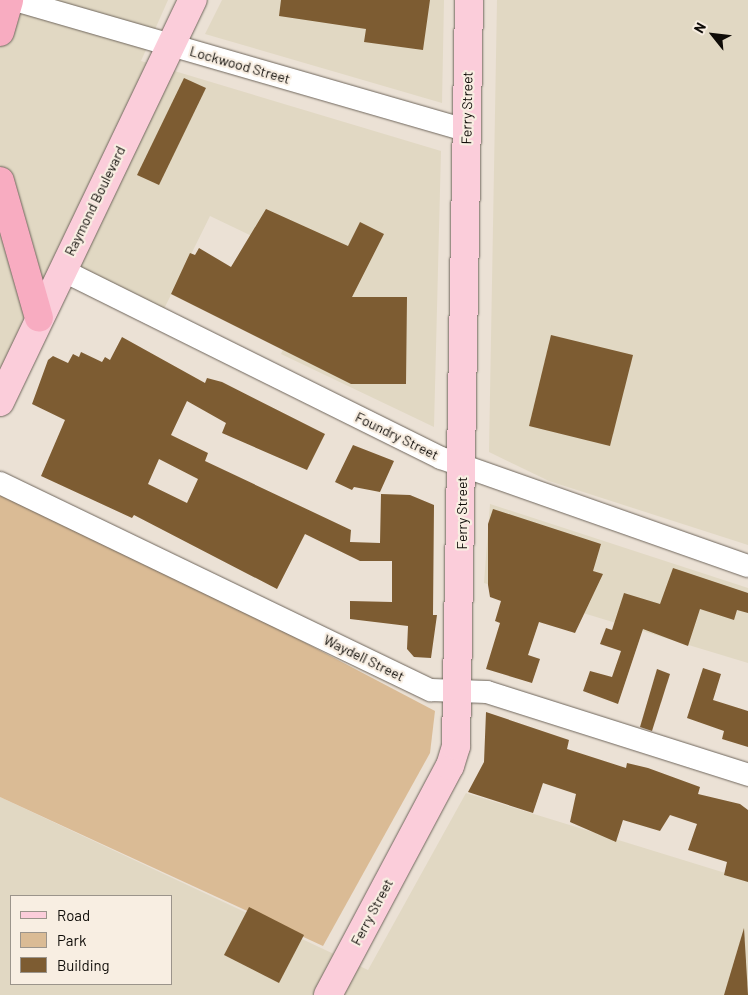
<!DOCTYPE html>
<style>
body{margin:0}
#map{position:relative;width:748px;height:995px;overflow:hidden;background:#ebe1d5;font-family:Barlow,sans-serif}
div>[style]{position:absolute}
.industrial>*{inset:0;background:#e1d8c3}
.green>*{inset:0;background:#dabb95}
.building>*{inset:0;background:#7d5c32}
.roads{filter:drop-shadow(0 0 1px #6f665c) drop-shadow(0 0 1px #6f665c)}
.minor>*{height:22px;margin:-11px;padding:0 11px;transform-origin:11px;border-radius:11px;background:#fff}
.major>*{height:28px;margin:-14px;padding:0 14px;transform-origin:14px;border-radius:14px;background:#fbcdda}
.highway>*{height:28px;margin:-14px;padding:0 14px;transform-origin:14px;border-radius:14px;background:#f8acc1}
span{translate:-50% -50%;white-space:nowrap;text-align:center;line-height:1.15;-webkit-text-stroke:4.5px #f8eee2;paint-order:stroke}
.street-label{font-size:14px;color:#0f0c08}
.legend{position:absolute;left:10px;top:895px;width:162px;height:90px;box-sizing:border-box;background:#f8eee2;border:1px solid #9b948b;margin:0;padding:6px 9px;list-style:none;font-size:15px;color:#0f0c08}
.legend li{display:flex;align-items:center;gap:10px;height:25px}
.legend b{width:25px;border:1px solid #9b948b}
.north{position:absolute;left:688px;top:10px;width:50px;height:50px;-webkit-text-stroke:4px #f8eee2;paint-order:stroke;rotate:299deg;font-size:14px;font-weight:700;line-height:20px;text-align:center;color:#0f0c08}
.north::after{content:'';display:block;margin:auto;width:18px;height:22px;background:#0f0c08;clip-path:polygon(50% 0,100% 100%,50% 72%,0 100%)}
</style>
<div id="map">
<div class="industrial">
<div style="clip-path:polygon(0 0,168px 0,141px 61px,441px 151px,434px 427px,281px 354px,319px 268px,210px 216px,159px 319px,65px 275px,0 411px)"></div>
<div style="clip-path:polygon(222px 0,444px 0,442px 103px,205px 34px)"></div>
<div style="clip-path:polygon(497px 0,748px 0,748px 545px,549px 481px,489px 452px)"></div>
<div style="clip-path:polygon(490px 504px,748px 588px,748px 663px,484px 583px)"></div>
<div style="clip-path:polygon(evenodd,466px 793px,748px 880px,748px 995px,0 995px,0 797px,368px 970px,466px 793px,11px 896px,171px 896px,171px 984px,11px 984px,11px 896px)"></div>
</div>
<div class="green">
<div style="clip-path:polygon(0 482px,435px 711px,430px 753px,323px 946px,0 797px)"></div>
</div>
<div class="building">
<div style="clip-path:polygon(281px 0,430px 0,423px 50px,364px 42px,366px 29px,279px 16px)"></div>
<div style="clip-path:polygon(184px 78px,206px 88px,159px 185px,137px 175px)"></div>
<div style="clip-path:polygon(266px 209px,348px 246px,360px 222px,384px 234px,352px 297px,407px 297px,406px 384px,351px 384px,171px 294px,190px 253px,195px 255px,199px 248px,231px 267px)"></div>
<div style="clip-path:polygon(551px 335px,633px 355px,610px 446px,529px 426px)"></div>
<div style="clip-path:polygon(evenodd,122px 337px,205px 383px,207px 378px,222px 382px,325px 434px,307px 470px,222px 433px,226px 423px,187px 401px,171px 435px,208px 453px,205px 461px,351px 530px,350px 542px,380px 543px,381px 494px,410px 495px,434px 505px,433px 615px,437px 615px,431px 658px,414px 657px,407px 649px,408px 626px,350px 619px,350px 601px,392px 602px,392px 561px,360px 561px,305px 534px,277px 589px,134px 515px,132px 518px,41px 476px,65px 420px,32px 404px,48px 360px,53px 356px,68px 363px,73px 354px,79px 357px,81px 352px,102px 362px,105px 357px,110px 360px,122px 337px,159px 459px,198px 479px,187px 503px,148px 484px,159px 459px)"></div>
<div style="clip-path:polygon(353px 445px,394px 461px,380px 492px,354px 487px,352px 490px,335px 482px)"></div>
<div style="clip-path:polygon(493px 509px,601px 544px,593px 571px,603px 574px,575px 633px,539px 622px,528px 655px,540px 659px,532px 683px,486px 669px,500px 623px,495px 621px,501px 601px,490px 597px,488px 585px,488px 524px)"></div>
<div style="clip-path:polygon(673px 568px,748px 593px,748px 613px,737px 610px,734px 620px,700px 609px,688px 646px,643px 629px,618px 704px,583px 691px,590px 671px,612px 677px,621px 651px,600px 644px,606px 628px,612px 630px,624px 593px,660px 604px)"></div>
<div style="clip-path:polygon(703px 668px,721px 674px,713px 700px,748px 711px,748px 747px,722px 739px,724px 731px,687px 718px)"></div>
<div style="clip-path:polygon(657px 669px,670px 674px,652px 731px,640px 727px)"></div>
<div style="clip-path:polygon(486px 712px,569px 740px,567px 749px,626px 768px,627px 763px,648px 768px,700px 787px,698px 794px,740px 804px,748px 810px,748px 882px,724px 875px,727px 862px,688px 850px,697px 824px,670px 815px,660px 831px,623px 820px,616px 842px,570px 822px,576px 794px,543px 783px,533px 813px,468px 792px,484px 762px)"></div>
<div style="clip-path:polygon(249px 907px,304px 935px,279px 983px,224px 955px)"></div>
<div style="clip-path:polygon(744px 928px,748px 995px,724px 995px)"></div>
</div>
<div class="roads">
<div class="minor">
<div style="left:15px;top:0;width:469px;rotate:16.1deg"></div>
<div style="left:62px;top:270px;width:423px;rotate:26.4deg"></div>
<div style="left:441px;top:458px;width:325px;rotate:19.4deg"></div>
<div style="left:0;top:483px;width:478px;rotate:25.7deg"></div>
<div style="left:431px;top:690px;width:56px;rotate:2deg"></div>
<div style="left:487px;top:692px;width:274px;rotate:17.6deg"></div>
</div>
<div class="major">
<div style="left:0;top:402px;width:446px;rotate:-64.4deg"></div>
<div style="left:328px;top:995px;width:259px;rotate:-62deg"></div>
<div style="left:450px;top:766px;width:21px;rotate:-73deg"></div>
<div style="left:456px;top:746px;width:746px;rotate:-89deg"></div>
</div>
<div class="highway">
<div style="left:0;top:32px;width:33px;rotate:-74deg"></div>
<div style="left:0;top:181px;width:142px;rotate:74.1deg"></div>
</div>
</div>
<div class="street-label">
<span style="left:240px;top:65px;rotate:16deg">Lockwood Street</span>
<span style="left:467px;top:108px;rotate:-89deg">Ferry Street</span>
<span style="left:95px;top:201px;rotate:-64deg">Raymond Boulevard</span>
<span style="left:397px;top:436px;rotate:26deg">Foundry Street</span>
<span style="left:462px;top:513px;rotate:-90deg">Ferry Street</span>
<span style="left:364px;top:658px;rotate:26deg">Waydell Street</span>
<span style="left:372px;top:912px;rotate:-62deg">Ferry Street</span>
</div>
<ul class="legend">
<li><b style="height:6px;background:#fbcdda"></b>Road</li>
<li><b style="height:14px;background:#dabb95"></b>Park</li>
<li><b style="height:14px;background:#7d5c32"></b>Building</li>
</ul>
<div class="north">N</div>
</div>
